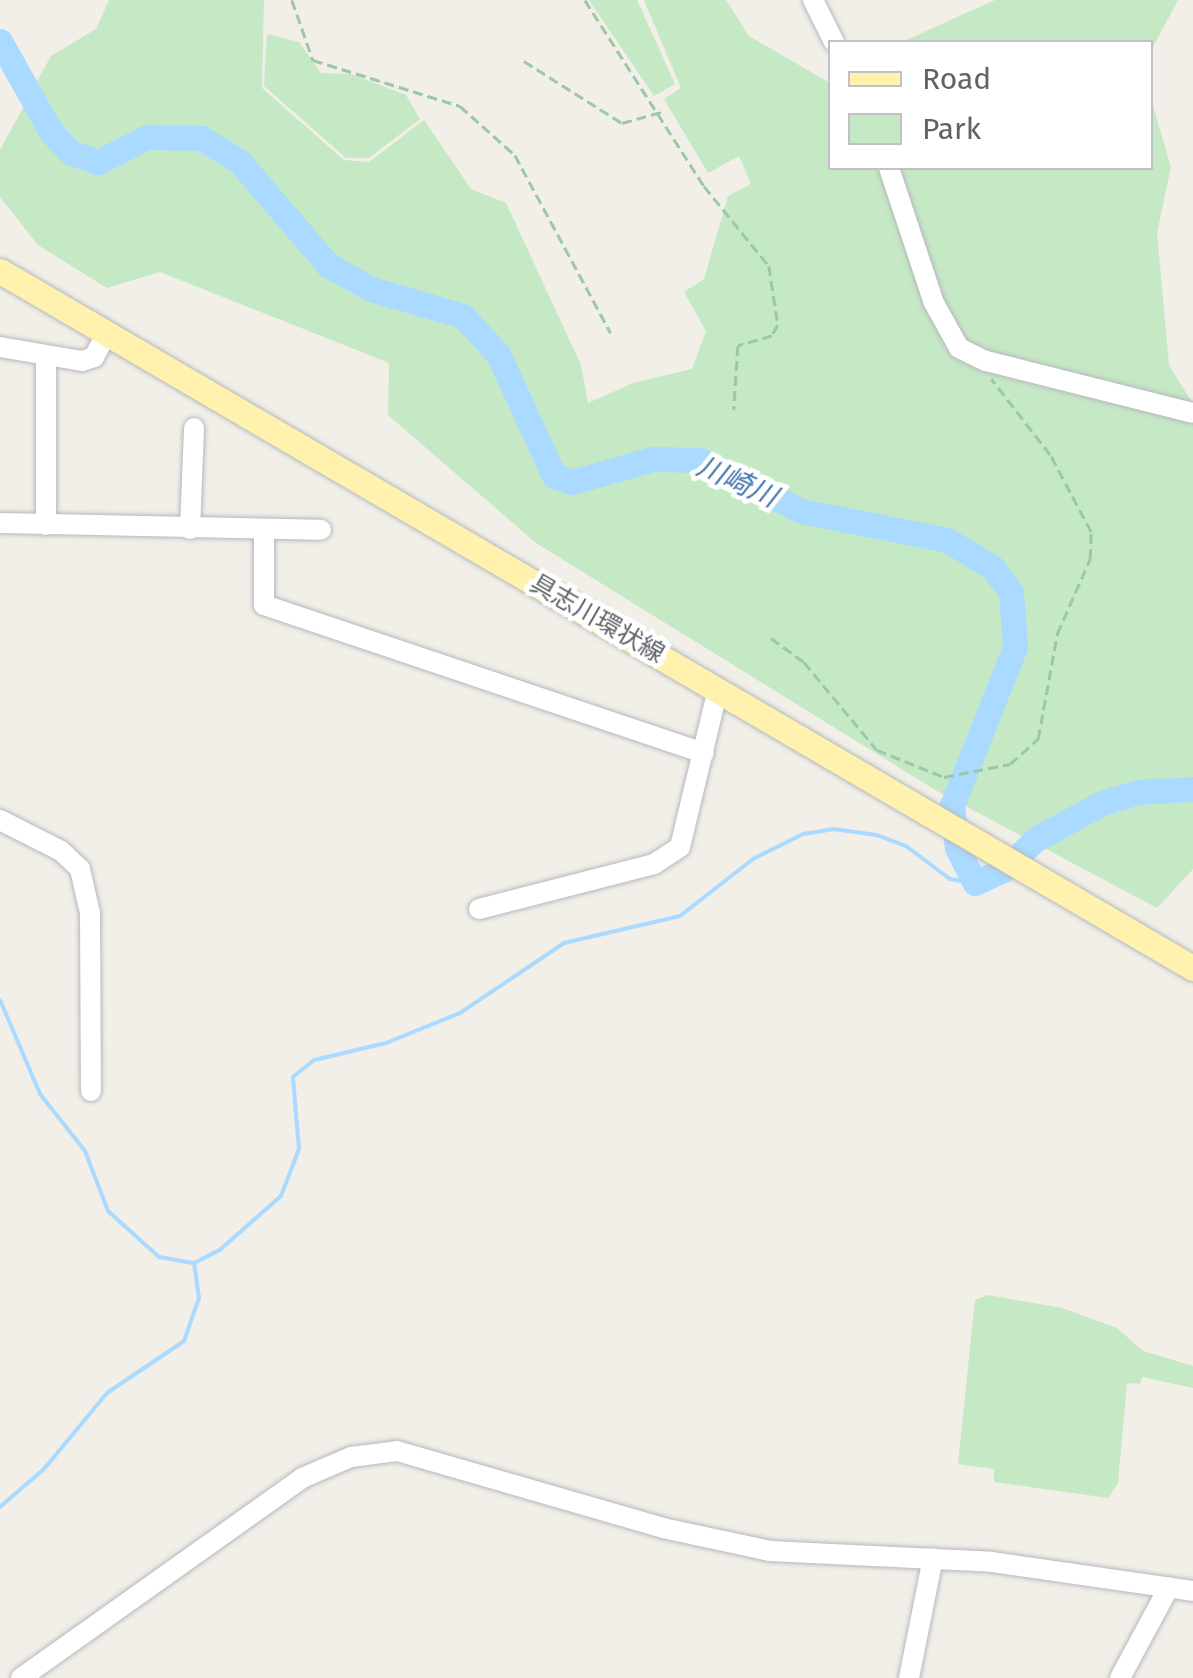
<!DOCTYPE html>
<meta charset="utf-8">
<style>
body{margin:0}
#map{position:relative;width:1193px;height:1678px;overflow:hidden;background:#f1efe8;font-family:"Fira Sans","Noto Sans JP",sans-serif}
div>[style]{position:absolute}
.green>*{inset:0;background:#c5e8c5}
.stream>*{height:4px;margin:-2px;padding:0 2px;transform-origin:2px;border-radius:2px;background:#aadaff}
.river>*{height:25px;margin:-12.5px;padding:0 12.5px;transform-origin:12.5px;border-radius:12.5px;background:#aadaff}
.path>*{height:2.5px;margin-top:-1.25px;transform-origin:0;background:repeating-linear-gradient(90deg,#9cc7a9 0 10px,transparent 0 15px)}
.roads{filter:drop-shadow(0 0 2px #b5b8bc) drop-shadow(0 0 2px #b5b8bc)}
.minor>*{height:20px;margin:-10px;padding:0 10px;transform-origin:10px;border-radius:10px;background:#fff}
.major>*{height:25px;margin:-12.5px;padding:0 12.5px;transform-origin:12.5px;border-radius:12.5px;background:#fff2af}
span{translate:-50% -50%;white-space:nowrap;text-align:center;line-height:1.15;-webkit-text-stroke:9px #fff;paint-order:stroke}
.street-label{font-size:25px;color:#5f6368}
.water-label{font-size:28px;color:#4174aa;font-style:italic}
.legend{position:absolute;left:828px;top:40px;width:325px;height:130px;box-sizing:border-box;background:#fff;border:2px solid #bfc1c3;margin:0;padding:12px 18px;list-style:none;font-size:30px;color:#5f6368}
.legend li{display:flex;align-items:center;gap:20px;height:50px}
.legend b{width:50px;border:2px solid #bfc1c3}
</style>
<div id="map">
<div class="green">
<div style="clip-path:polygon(109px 0,264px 0,262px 88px,344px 160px,369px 162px,424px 120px,471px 189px,506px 203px,581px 365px,588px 403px,633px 383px,692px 369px,706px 331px,684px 292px,704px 279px,728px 196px,751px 184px,739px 156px,708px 173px,664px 99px,681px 88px,644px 0,726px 0,749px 36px,830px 83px,830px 168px,1150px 168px,1151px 99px,1171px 167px,1157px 233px,1169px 365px,1193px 404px,1193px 869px,1157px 908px,937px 791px,536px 543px,388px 415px,389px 363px,160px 272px,107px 288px,38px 245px,0 197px,0 150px,51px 56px,96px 29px)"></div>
<div style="clip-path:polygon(589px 0,637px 0,675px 84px,654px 96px)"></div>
<div style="clip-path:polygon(995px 0,1178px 0,1151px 51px,1150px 42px,902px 42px)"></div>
<div style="clip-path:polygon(267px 34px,299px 42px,321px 73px,351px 74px,406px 95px,420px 119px,369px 158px,346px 158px,264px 86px)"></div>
<div style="clip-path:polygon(988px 1295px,1062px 1308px,1117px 1328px,1143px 1351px,1193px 1366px,1193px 1388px,1142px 1377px,1140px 1384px,1127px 1383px,1118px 1483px,1108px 1498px,994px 1482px,994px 1469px,958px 1464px,975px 1300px)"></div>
</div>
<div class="stream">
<div style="left:0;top:1000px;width:102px;rotate:66.9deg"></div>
<div style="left:40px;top:1094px;width:73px;rotate:51.7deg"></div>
<div style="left:85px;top:1151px;width:64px;rotate:69deg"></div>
<div style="left:108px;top:1211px;width:69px;rotate:42deg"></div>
<div style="left:159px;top:1257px;width:36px;rotate:10deg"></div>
<div style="left:194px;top:1263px;width:30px;rotate:-27deg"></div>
<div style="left:221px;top:1249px;width:80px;rotate:-41.5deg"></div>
<div style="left:281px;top:1196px;width:50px;rotate:-69deg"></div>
<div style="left:299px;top:1149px;width:72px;rotate:-94.8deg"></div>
<div style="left:293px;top:1077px;width:27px;rotate:-39deg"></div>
<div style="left:314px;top:1060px;width:74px;rotate:-13.3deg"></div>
<div style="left:386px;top:1043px;width:80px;rotate:-22.1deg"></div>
<div style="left:460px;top:1013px;width:125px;rotate:-33.9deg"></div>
<div style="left:564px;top:943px;width:119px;rotate:-13.1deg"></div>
<div style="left:680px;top:916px;width:93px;rotate:-38deg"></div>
<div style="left:753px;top:859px;width:56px;rotate:-26.6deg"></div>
<div style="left:803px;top:834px;width:30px;rotate:-9deg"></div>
<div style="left:833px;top:829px;width:44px;rotate:7.8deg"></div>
<div style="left:877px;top:835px;width:31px;rotate:21deg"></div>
<div style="left:906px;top:846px;width:55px;rotate:36.9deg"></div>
<div style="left:950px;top:879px;width:25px;rotate:9deg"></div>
<div style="left:0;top:1507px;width:58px;rotate:-40.8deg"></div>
<div style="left:44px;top:1469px;width:99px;rotate:-50.3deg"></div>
<div style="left:107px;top:1393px;width:93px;rotate:-34deg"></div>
<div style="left:184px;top:1341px;width:46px;rotate:-70.8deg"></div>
<div style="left:199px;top:1298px;width:35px;rotate:-98deg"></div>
</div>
<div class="river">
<div style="left:0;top:41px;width:104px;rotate:60.7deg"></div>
<div style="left:51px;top:132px;width:28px;rotate:46deg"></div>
<div style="left:70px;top:152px;width:30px;rotate:20deg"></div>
<div style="left:98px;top:162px;width:55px;rotate:-27deg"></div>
<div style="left:147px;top:137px;width:54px;rotate:1.1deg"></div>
<div style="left:201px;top:138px;width:44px;rotate:31.2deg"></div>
<div style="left:239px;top:161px;width:137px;rotate:49.4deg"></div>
<div style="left:328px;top:265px;width:49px;rotate:29.2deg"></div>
<div style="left:371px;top:289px;width:96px;rotate:16.4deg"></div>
<div style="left:463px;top:316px;width:52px;rotate:47.4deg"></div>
<div style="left:498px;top:354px;width:134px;rotate:65.3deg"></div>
<div style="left:554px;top:476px;width:19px;rotate:18deg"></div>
<div style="left:572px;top:482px;width:83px;rotate:-16deg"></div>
<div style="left:652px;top:459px;width:48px;rotate:1.2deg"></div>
<div style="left:700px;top:460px;width:113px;rotate:26.8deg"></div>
<div style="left:801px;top:511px;width:149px;rotate:11.2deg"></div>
<div style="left:947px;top:540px;width:52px;rotate:31deg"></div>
<div style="left:992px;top:567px;width:31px;rotate:53deg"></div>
<div style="left:1011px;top:592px;width:55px;rotate:85.8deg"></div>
<div style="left:1015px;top:647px;width:170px;rotate:111.7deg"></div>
<div style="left:952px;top:805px;width:43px;rotate:83.4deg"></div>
<div style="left:957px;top:848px;width:39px;rotate:63deg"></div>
<div style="left:975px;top:883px;width:33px;rotate:-25deg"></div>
<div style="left:1005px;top:869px;width:43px;rotate:-44.1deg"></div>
<div style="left:1036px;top:839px;width:75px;rotate:-28.6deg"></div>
<div style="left:1102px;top:803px;width:38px;rotate:-17deg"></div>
<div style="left:1138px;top:792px;width:55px;rotate:-3.1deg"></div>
</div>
<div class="path">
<div style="left:292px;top:0;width:64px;rotate:70.7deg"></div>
<div style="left:313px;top:60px;width:154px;rotate:17.4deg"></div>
<div style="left:460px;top:106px;width:74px;rotate:41.7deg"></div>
<div style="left:515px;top:155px;width:202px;rotate:61.7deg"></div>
<div style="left:585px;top:0;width:221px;rotate:57.4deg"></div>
<div style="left:704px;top:186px;width:103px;rotate:50.9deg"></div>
<div style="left:769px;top:266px;width:60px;rotate:81.3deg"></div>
<div style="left:778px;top:325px;width:13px;rotate:119deg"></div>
<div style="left:772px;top:336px;width:35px;rotate:164deg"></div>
<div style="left:738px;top:346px;width:64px;rotate:93.6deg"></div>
<div style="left:524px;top:61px;width:116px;rotate:32.3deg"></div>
<div style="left:622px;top:123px;width:41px;rotate:-15.8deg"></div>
<div style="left:771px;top:638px;width:41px;rotate:36deg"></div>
<div style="left:804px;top:662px;width:114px;rotate:50.3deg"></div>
<div style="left:877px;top:750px;width:72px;rotate:21.9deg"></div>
<div style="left:944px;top:777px;width:67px;rotate:-11.1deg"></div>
<div style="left:1010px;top:764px;width:38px;rotate:-42deg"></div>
<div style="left:1038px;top:739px;width:107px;rotate:-79.7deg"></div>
<div style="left:1057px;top:634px;width:82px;rotate:-66.3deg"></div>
<div style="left:1090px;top:559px;width:27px;rotate:-88deg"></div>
<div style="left:1091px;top:532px;width:87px;rotate:-118deg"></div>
<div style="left:1050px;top:455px;width:96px;rotate:-127.8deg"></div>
</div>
<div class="roads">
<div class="minor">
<div style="left:813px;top:0;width:47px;rotate:63.4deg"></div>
<div style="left:889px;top:168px;width:142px;rotate:71.6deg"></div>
<div style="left:934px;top:303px;width:51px;rotate:60.9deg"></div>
<div style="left:959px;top:348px;width:30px;rotate:26deg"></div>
<div style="left:986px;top:361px;width:213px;rotate:14.1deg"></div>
<div style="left:0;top:347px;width:83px;rotate:9.7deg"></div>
<div style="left:82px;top:361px;width:13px;rotate:-18deg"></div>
<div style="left:94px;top:357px;width:27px;rotate:-62deg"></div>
<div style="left:46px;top:358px;width:167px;rotate:90deg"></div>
<div style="left:0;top:523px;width:321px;rotate:1.2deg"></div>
<div style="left:190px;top:529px;width:101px;rotate:-87.7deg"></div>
<div style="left:264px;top:530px;width:75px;rotate:90deg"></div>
<div style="left:264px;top:605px;width:464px;rotate:18.6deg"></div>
<div style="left:0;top:820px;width:68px;rotate:26.9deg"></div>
<div style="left:61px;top:851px;width:26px;rotate:43deg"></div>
<div style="left:80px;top:869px;width:45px;rotate:77.2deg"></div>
<div style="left:90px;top:913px;width:178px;rotate:89.7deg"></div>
<div style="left:479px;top:909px;width:181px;rotate:-14.4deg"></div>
<div style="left:654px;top:864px;width:31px;rotate:-33deg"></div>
<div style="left:680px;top:847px;width:163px;rotate:-76.5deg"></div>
<div style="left:21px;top:1678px;width:345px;rotate:-35.4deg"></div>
<div style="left:302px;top:1478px;width:53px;rotate:-23.2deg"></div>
<div style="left:351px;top:1457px;width:46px;rotate:-7.4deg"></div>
<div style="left:397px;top:1451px;width:277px;rotate:16.1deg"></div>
<div style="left:663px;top:1528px;width:109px;rotate:12.1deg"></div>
<div style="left:770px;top:1551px;width:222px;rotate:2.8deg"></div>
<div style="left:992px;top:1562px;width:203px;rotate:8.2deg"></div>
<div style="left:909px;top:1678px;width:122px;rotate:-78.7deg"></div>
<div style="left:1120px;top:1678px;width:103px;rotate:-61.7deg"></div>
</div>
<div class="major">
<div style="left:0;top:271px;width:1382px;rotate:30.3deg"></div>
</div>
</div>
<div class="street-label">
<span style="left:597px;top:619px;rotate:30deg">具志川環状線</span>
</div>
<div class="water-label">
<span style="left:737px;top:482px;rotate:24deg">川崎川</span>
</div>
<ul class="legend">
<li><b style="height:12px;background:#fff2af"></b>Road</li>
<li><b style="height:28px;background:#c5e8c5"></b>Park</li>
</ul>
</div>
